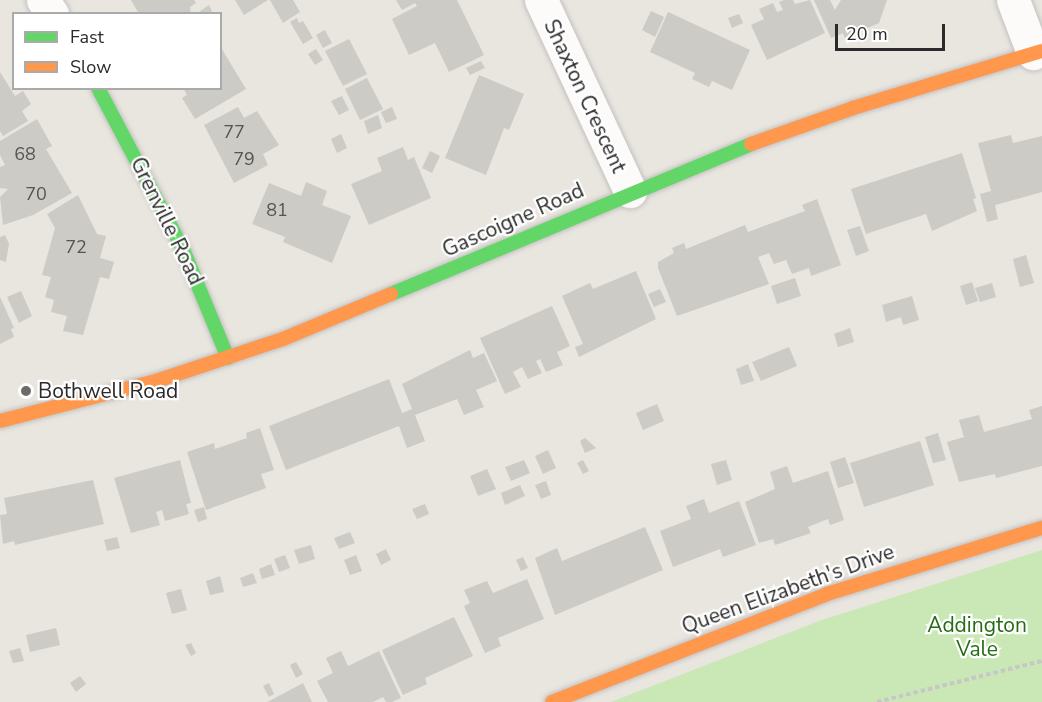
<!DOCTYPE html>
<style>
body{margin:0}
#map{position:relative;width:1042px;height:702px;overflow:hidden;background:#e9e5df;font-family:"Nunito Sans",sans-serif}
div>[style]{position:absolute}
.green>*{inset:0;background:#cae7b6}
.building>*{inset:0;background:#cdcbc6}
.path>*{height:4px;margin-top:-2px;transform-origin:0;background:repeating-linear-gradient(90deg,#c8c7c7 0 4.5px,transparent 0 7.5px)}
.roads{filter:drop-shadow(0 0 2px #c2c1c1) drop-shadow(0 0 2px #c2c1c1)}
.street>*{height:33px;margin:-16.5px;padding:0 16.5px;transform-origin:16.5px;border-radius:16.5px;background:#fcfbfa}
.fast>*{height:14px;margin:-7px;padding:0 7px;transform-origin:7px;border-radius:7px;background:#63d668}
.slow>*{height:14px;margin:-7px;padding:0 7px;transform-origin:7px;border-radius:7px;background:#ff974d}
.dots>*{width:16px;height:16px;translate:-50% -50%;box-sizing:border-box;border:3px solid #fff;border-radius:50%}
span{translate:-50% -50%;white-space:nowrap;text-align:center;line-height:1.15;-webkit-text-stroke:4.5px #fff;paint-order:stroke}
.number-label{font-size:18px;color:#545453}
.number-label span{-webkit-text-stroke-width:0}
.street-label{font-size:21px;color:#2a2a2a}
.poi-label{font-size:21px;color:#2a2a2a}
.left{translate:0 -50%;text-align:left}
.park-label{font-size:21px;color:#276c15}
.legend{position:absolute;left:12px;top:12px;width:210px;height:78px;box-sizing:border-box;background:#fff;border:2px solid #aaa;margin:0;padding:8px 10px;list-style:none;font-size:18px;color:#2a2a2a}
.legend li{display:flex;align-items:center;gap:12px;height:30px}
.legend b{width:30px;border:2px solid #aaa}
.scale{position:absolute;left:835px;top:24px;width:110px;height:27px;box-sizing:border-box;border:3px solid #2a2a2a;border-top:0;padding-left:8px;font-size:18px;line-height:21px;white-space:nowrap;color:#2a2a2a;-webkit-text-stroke:4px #fff;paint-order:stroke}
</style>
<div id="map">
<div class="green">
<div style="clip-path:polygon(1042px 550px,1042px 702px,611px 702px,819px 621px)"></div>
</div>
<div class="building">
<div style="clip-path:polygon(131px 0,194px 0,196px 3px,190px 7px,191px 14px,139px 14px)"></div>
<div style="clip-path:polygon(235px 0,268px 0,244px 15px)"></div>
<div style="clip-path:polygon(270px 0,293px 0,300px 12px,283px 23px)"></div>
<div style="clip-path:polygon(396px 0,457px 0,484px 55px,449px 72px,435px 43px,409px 55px,392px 19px,417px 6px,415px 3px,402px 10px)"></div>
<div style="clip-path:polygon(784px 0,793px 0,795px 4px,810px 0,825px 33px,767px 60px,751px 25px,764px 19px,759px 9px,773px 3px,777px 12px,783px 10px,779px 2px)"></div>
<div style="clip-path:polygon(814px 0,830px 0,835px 10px,841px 0,887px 0,879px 23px,845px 38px,843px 33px,831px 38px)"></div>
<div style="clip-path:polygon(209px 5px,212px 11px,208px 14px,196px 14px)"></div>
<div style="clip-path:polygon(651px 11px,664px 17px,655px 37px,642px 30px)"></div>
<div style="clip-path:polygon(668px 12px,750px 50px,732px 90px,712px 81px,709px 87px,692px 79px,695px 73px,650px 52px)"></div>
<div style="clip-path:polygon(739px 14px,743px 23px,732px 28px,728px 18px)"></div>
<div style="clip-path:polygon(297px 18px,299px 23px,303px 21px,313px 38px,303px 44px,290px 22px)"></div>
<div style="clip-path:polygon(325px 30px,332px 43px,323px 48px,316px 35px)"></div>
<div style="clip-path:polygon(349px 39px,367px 74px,343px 86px,325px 51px)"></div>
<div style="clip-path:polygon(220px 46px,246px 89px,195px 119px,182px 98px,187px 95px,183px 88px,220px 88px)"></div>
<div style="clip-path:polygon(316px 49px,323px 60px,315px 65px,308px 54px)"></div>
<div style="clip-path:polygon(481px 61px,485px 68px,470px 75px,466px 68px)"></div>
<div style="clip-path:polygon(0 72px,15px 96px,23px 91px,31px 104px,22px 111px,28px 121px,3px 136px,0 131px)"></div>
<div style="clip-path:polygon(479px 75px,524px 94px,509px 130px,504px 128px,486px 175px,445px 158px)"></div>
<div style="clip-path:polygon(367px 78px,383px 109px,360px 120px,345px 89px)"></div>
<div style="clip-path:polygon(342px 96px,349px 110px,339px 115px,331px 101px)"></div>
<div style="clip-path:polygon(238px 107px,244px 118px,257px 111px,279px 145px,263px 154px,268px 165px,234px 183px,204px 125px)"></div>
<div style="clip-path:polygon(392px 107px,397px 119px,386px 123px,381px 112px)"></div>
<div style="clip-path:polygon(378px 115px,382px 128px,368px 134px,364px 121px)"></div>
<div style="clip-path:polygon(37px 119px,52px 146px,46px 149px,72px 193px,33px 215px,3px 225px,0 197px,8px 189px,0 188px,0 167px,5px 165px,0 155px,0 141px)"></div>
<div style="clip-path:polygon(341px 134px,347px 148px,337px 153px,331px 139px)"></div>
<div style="clip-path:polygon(1011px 135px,1013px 143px,1042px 136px,1042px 192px,995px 205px,998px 219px,987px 222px,980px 194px,991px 191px,978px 143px)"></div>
<div style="clip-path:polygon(403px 147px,408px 160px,414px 157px,431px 198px,369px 225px,351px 184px,382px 171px,377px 158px)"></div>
<div style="clip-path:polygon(430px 151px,440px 156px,432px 173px,422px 168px)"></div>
<div style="clip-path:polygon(962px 153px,976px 198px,973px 199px,977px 211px,932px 231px,926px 214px,866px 234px,851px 189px)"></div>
<div style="clip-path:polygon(306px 182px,327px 191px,322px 205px,351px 216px,332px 263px,283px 242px,285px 237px,252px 224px,269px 183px,301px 196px)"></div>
<div style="clip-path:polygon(78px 195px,97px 234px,106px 236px,100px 258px,114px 262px,109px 279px,100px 277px,83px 335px,63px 331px,67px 316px,51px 312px,54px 300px,45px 297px,51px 277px,42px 275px,55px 228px,47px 214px)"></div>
<div style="clip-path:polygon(817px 199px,841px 265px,811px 276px,809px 268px,792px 274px,786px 260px,774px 264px,769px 253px,758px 257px,769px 284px,677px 316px,658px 268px,658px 262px,674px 253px,672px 248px,684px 243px,686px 249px,745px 225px,748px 232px,805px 211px,802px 205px)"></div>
<div style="clip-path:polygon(860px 226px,869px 251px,856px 256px,847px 230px)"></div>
<div style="clip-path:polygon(5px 235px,9px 244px,6px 262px,0 260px,0 237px)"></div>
<div style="clip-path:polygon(1026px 255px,1034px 283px,1020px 287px,1013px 259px)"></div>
<div style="clip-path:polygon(636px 271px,656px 319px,579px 357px,575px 347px,583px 344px,562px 296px,590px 283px,593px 289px)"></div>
<div style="clip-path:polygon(795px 278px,801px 296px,777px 304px,771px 286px)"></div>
<div style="clip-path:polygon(972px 282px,978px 301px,966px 305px,960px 286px)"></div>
<div style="clip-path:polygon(992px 283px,996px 297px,980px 302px,975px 288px)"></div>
<div style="clip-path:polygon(660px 289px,666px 302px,654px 307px,648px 294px)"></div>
<div style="clip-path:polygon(21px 291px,32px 316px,19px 323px,7px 297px)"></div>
<div style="clip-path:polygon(912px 296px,919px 320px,903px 325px,901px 317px,886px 322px,882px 305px)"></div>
<div style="clip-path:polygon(0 297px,14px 328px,11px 329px,14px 337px,0 344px)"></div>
<div style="clip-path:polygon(552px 306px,570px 346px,557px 352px,563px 365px,546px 372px,540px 359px,536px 361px,542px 373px,528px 379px,522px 367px,513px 372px,521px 387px,505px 394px,480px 338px)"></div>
<div style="clip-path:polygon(850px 328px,854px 342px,838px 347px,834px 334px)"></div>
<div style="clip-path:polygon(789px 347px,797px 366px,761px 381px,752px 362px)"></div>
<div style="clip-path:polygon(470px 350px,473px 358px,484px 353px,497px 381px,476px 390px,484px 407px,464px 415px,457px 399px,415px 415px,425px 441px,407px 448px,399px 426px,286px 470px,269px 426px,389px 379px,402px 413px,412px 409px,402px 384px)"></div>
<div style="clip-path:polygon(748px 364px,754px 381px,741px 385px,736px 369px)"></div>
<div style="clip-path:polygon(657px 404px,664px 421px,643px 430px,636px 413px)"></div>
<div style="clip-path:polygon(1042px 406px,1042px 466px,996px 478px,995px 474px,959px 482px,947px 442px,964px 437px,959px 420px,979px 415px,984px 432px,1032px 419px,1029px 410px)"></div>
<div style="clip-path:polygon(260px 428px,274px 470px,261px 474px,266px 488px,206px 510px,187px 452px,214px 443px,215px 449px,247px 438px,246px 433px)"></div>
<div style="clip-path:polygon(938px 433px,946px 460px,933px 463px,925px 437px)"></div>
<div style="clip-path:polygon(585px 438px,596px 448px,585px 453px,580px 441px)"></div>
<div style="clip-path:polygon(920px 441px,934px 485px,864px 507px,850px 463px)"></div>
<div style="clip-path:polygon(548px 450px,556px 468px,543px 474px,535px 456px)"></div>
<div style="clip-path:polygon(845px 457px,854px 483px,838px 488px,830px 462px)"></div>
<div style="clip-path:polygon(180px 460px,191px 503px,186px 504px,189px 514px,165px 521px,162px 510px,156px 512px,160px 525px,131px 533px,114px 478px)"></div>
<div style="clip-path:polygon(524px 460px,530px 473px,511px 481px,505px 467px)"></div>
<div style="clip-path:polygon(583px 460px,589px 471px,583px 474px,577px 463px)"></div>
<div style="clip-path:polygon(726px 460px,732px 480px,717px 485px,711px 464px)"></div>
<div style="clip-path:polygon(787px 466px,793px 483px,828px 471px,844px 520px,830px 525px,828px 519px,808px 527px,811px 533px,775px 545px,773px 539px,759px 543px,745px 502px,775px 489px,770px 472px)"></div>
<div style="clip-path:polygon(487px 469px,496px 489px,478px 496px,470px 476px)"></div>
<div style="clip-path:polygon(93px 480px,104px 524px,15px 545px,14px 541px,3px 544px,0 515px,7px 514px,4px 498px)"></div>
<div style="clip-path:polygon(546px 481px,551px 495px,541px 499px,535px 485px)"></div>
<div style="clip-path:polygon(520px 485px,525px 496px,505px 505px,501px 493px)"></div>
<div style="clip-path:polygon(704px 499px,709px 513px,739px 501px,756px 545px,723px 557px,720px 549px,673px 567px,660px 531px,691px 519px,686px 506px)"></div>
<div style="clip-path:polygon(425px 504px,429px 514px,417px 519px,412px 509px)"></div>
<div style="clip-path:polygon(204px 507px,207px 519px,198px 522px,194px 510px)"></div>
<div style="clip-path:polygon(645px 527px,663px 570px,555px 615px,535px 558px,557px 548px,562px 561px)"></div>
<div style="clip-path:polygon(350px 532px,355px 543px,339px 549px,334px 538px)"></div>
<div style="clip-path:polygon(117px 537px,120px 548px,107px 551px,104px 540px)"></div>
<div style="clip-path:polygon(311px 545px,315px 559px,299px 564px,294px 550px)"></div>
<div style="clip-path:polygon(386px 549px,391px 560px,381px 565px,376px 554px)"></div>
<div style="clip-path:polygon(285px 555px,290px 568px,279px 572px,274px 559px)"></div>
<div style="clip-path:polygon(356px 555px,362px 571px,350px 575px,344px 560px)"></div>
<div style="clip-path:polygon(523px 557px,528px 568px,521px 571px,516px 560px)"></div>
<div style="clip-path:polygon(271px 564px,275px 575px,262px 579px,259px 569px)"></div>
<div style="clip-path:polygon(253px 573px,257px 583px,243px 587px,240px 578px)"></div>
<div style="clip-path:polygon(220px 576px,224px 592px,210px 595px,206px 581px)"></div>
<div style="clip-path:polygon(527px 579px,544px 619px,498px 638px,501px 646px,485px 653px,464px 606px,470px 603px,464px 590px,487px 581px,493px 593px)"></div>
<div style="clip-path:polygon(181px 589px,187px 610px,172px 614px,166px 593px)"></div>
<div style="clip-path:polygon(454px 617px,473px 656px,425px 678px,427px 684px,403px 695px,382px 650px)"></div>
<div style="clip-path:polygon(56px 628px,60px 645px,30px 652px,26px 635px)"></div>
<div style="clip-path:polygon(191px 643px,196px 653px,191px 656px,185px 645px)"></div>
<div style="clip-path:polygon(20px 648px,24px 661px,13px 663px,9px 651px)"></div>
<div style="clip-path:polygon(341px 651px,348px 666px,379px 651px,401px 698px,392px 702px,386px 702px,383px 697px,373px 702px,328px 702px,317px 681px,333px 673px,326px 658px)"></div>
<div style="clip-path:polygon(296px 662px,303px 674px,296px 678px,290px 665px)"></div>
<div style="clip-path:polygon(80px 676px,86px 684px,76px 692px,70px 683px)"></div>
<div style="clip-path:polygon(269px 683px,274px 694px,269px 697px,263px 686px)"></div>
<div style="clip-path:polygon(303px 683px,312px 702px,267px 702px,277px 697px)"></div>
</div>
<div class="path">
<div style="left:877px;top:702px;width:170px;rotate:-14deg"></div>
</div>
<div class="roads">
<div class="street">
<div style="left:43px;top:0;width:17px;rotate:57deg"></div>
<div style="left:541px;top:0;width:211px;rotate:65deg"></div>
<div style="left:1013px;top:0;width:57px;rotate:69.3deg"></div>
</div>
<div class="fast">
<div style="left:98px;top:88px;width:180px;rotate:62.2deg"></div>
<div style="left:182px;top:247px;width:120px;rotate:67.5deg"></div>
<div style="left:391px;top:294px;width:390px;rotate:-22.6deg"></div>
</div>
<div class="slow">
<div style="left:751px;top:144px;width:108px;rotate:-19.4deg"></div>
<div style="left:853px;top:108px;width:197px;rotate:-16.8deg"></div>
<div style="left:0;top:421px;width:161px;rotate:-14.4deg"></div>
<div style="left:156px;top:381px;width:134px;rotate:-18.3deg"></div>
<div style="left:283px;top:339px;width:117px;rotate:-22.6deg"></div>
<div style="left:552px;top:702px;width:295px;rotate:-21.4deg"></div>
<div style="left:827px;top:594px;width:225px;rotate:-17.1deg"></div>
</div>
</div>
<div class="dots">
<div style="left:26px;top:391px;background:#6d6b69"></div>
</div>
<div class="number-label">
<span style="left:234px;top:132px">77</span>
<span style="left:25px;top:154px">68</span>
<span style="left:244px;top:159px">79</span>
<span style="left:36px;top:194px">70</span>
<span style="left:277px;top:210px">81</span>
<span style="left:76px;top:247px">72</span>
</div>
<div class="street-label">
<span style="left:585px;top:96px;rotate:65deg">Shaxton Crescent</span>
<span style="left:513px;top:220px;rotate:-24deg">Gascoigne Road</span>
<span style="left:167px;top:221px;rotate:64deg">Grenville Road</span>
<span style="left:788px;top:589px;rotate:-20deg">Queen Elizabeth's Drive</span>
</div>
<div class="poi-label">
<span class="left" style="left:38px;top:391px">Bothwell Road</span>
</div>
<div class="park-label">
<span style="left:977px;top:637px">Addington<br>Vale</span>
</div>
<ul class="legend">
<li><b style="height:8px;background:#63d668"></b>Fast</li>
<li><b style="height:8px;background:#ff974d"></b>Slow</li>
</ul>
<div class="scale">20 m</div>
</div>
